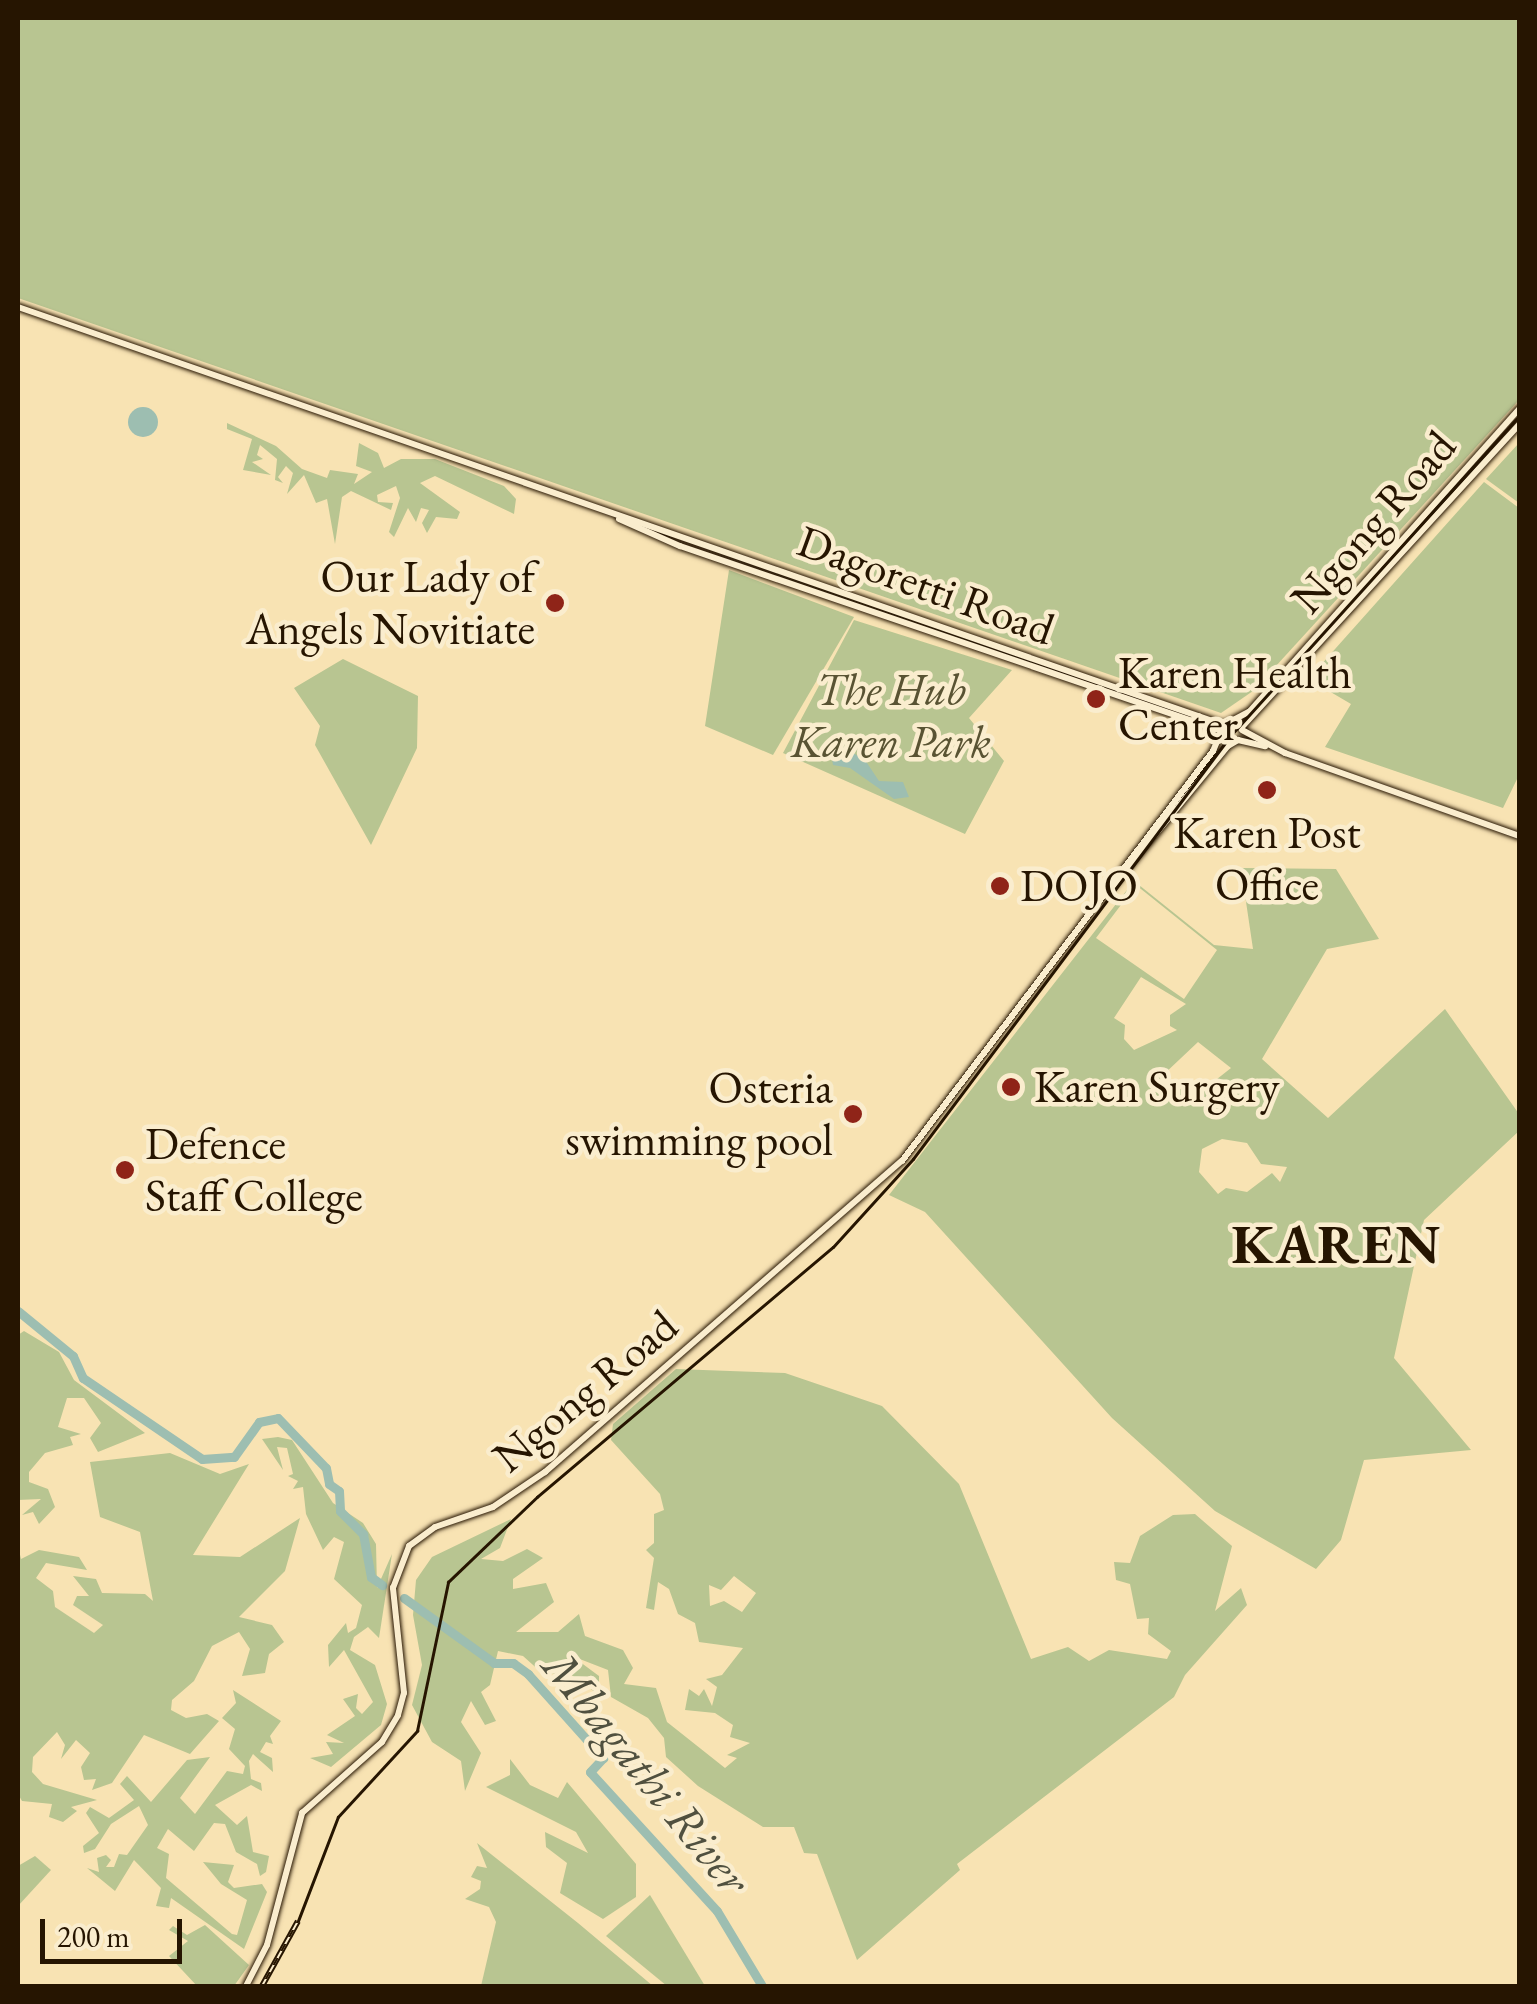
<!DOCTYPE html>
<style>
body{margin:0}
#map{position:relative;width:1537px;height:2004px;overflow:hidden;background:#f8e3b3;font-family:"EB Garamond",serif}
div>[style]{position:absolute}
.green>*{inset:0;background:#b8c591}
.water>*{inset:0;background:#9dbeb1}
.round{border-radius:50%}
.river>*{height:9px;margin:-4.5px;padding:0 4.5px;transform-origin:4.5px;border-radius:4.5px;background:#9dbeb1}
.roads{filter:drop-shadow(0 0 2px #261501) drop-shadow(0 0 2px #261501)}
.secondary>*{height:6px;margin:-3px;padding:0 3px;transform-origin:3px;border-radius:3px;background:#faedce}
.tram>*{height:2.5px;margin:-1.25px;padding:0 1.25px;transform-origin:1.25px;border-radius:1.25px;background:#261501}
.rail>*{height:6px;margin-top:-3px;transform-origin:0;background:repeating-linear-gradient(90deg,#faedce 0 8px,#261501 0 16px);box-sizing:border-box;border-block:2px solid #261501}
.dots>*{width:28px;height:28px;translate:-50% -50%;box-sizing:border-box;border:5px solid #faedce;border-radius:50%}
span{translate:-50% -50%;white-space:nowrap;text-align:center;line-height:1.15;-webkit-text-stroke:9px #faedce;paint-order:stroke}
.street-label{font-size:45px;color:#261501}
.poi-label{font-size:45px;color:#261501}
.right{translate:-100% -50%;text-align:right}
.left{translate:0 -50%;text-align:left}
.park-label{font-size:45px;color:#595333;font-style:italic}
.water-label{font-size:48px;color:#50503f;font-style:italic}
.district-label{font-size:55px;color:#261501;font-weight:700;letter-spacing:2.5px}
.frame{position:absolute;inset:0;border:20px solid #261501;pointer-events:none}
.scale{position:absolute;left:40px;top:1919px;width:142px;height:45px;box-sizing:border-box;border:5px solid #261501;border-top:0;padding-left:12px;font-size:30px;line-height:35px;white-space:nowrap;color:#261501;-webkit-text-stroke:8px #faedce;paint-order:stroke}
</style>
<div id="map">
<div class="green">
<div style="clip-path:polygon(18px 18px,1519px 18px,1519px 400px,1253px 691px,1221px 713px,18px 298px)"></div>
<div style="clip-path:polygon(227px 423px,276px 446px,302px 469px,327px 478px,330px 470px,358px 474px,354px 484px,372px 472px,356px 466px,359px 443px,378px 453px,384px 468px,401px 459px,435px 459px,504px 486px,516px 499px,514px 514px,435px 476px,420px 483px,460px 512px,457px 519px,436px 517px,427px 533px,422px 523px,429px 510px,421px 508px,416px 522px,408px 508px,394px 537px,389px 532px,400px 498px,396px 486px,377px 495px,378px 502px,393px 503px,391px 510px,351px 491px,342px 497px,335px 544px,327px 499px,316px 503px,304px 475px,287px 494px,293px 473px,286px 466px,278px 477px,283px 483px,275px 480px,277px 459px,260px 445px,257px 455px,263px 459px,252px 462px,271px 475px,243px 470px,252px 439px,227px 429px)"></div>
<div style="clip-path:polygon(1519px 443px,1519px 503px,1486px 479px)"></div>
<div style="clip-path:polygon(1484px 482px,1519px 508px,1519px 775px,1503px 808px,1325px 747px,1351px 704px,1317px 684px,1319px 667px)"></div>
<div style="clip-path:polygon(729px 570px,854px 617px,773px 755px,705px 726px)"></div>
<div style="clip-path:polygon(854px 620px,1012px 670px,969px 718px,1004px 761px,965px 834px,783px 753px)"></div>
<div style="clip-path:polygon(343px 659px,418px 696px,417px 748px,371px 845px,315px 745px,320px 726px,294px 688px)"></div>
<div style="clip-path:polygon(evenodd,1241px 868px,1336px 869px,1379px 939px,1327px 949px,1262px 1059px,1328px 1118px,1445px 1009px,1519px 1114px,1519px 1131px,1424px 1220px,1394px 1358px,1471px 1450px,1364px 1460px,1341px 1540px,1316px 1569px,1215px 1511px,1112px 1418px,925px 1212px,889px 1195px,1134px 881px,1214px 945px,1253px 949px,1241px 868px,1136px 885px,1217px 950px,1184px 999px,1096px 938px,1136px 885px,1241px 868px,1141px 977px,1186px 1004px,1170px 1015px,1170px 1026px,1177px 1030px,1134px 1050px,1124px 1039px,1125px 1025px,1114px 1018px,1141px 977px,1241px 868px,1198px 1042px,1231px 1068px,1193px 1098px,1162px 1076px,1198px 1042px,1241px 868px,1222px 1139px,1247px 1143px,1261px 1164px,1287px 1167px,1280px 1182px,1272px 1173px,1247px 1192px,1226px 1188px,1218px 1194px,1199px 1172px,1202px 1149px,1222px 1139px)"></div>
<div style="clip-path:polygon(24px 1331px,59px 1352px,74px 1380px,145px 1433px,98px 1452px,90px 1438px,101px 1423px,84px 1398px,67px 1398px,58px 1427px,81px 1434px,70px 1437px,73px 1445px,45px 1453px,29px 1472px,29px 1482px,48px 1489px,55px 1507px,39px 1524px,33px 1512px,22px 1515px,41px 1499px,18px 1500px,18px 1335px)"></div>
<div style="clip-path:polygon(evenodd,676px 1369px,785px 1373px,882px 1406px,959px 1484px,1031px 1659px,1068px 1647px,1089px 1661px,1109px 1650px,1167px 1659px,1171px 1651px,1148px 1634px,1149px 1618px,1137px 1619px,1130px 1584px,1116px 1580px,1114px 1562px,1130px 1563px,1140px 1536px,1173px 1515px,1195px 1514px,1232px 1546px,1215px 1611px,1241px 1588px,1247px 1605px,1185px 1675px,1174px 1697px,957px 1864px,960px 1870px,857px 1960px,817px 1854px,804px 1853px,794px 1827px,763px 1827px,698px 1786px,666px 1757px,664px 1738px,648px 1718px,611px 1697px,608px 1670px,572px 1656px,599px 1676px,599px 1695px,570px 1674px,542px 1673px,523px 1656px,498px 1651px,490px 1685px,481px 1692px,496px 1721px,485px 1725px,471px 1701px,461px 1722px,481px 1753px,465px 1791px,461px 1761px,432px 1742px,412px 1705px,422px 1665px,413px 1615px,416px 1580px,432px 1557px,511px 1519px,500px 1548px,481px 1559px,503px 1561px,527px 1549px,543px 1558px,513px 1579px,513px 1589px,546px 1583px,554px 1602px,516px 1632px,558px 1632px,579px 1614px,585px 1636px,623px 1650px,633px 1668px,624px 1684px,656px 1688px,667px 1722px,725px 1768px,737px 1758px,727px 1755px,750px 1743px,730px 1737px,733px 1725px,715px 1713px,685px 1710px,689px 1689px,699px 1696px,704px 1689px,712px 1706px,717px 1687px,706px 1679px,722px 1675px,743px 1648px,699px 1642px,695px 1623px,678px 1614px,669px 1589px,658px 1582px,654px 1610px,646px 1608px,654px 1558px,646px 1550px,654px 1543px,654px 1514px,664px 1510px,660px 1494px,611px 1440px,613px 1424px,676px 1369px,734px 1576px,756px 1593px,742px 1612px,724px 1601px,710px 1606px,709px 1585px,721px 1590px,734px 1576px)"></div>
<div style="clip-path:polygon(278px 1437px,292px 1440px,333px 1503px,363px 1523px,376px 1544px,377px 1588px,392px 1554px,379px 1638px,368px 1627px,354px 1637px,350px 1650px,375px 1665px,387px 1704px,381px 1725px,331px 1767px,310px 1758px,333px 1754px,326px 1742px,344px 1743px,327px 1735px,355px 1716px,343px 1699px,358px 1694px,356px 1708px,362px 1714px,373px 1702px,344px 1650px,329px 1667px,328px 1645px,346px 1623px,348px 1633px,356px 1628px,362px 1605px,334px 1579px,344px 1542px,334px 1537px,323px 1550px,306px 1514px,303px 1487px,293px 1489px,298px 1481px,288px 1476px,293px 1474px,287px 1448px,277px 1447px,283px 1470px,262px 1439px)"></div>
<div style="clip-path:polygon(170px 1453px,220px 1474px,249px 1464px,193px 1555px,240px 1557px,300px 1518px,285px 1571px,239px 1617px,272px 1625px,284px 1642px,269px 1654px,265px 1673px,242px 1676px,250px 1649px,239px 1632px,212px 1646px,194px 1681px,172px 1700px,171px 1710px,186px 1718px,207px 1714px,219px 1721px,190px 1754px,144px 1735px,112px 1783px,92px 1790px,96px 1779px,84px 1780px,81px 1767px,90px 1753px,76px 1740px,61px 1759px,65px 1745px,57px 1732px,33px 1757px,32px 1772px,43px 1784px,97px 1800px,71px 1807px,77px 1811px,63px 1822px,49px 1817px,52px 1804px,22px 1801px,18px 1794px,18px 1546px,21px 1559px,39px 1550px,79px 1557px,87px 1570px,46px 1563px,36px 1578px,53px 1591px,55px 1607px,94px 1633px,103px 1625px,73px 1605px,77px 1596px,89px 1596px,73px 1576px,96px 1579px,102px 1593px,145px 1594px,153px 1601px,140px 1532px,100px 1517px,90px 1462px)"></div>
<div style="clip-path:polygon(233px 1690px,281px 1721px,270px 1736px,273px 1744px,266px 1742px,260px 1752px,272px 1758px,273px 1772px,253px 1754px,249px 1761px,251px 1779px,261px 1783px,262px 1791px,251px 1785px,215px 1805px,237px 1825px,247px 1816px,253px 1852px,269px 1856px,266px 1872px,260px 1876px,257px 1864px,236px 1852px,225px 1824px,214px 1823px,194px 1851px,168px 1829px,157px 1848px,169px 1854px,166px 1878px,232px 1934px,237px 1935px,247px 1900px,221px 1884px,203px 1862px,234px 1865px,228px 1882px,234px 1888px,262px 1884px,267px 1892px,244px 1949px,171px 1898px,169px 1908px,156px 1906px,161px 1888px,134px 1860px,115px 1891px,87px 1868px,99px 1872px,97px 1858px,106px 1855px,111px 1860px,106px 1867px,114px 1867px,119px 1854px,127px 1855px,148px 1825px,139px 1806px,111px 1824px,95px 1849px,84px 1853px,83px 1846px,99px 1833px,86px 1813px,90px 1807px,109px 1818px,134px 1800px,120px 1784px,127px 1776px,151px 1802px,187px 1760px,210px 1757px,180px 1798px,195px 1814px,227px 1771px,243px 1774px,245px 1766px,229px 1749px,235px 1729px,222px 1718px,236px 1703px)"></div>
<div style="clip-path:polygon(510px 1759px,530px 1785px,558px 1798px,567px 1782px,636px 1864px,636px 1897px,603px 1919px,560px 1893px,567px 1863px,546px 1847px,545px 1832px,588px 1853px,576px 1832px,486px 1787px,510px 1775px)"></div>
<div style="clip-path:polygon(477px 1843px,578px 1923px,653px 1986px,481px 1986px,496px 1922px,489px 1907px,465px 1899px,480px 1889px,481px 1881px,471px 1877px,477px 1866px,487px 1868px)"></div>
<div style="clip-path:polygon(35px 1856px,51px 1870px,18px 1906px,18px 1866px)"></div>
<div style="clip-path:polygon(650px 1895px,705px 1986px,667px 1986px,606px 1936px)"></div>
<div style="clip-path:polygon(205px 1925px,249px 1965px,234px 1986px,197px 1986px,169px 1956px,188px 1941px,169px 1930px,173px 1926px,187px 1935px)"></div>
</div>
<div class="water">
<div class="round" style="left:128px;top:407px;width:30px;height:30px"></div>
<div style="clip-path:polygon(841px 746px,865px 760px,879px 781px,903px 782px,909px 797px,894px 799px,850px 768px,833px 765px,830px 747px)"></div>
</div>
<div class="river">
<div style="left:18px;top:1311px;width:71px;rotate:39.3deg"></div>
<div style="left:73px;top:1356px;width:24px;rotate:66deg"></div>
<div style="left:83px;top:1378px;width:144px;rotate:34.2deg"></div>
<div style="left:202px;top:1459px;width:32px;rotate:-4deg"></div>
<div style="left:234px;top:1457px;width:43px;rotate:-54.5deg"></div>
<div style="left:259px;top:1422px;width:19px;rotate:-12deg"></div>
<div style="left:278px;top:1418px;width:69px;rotate:46.2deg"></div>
<div style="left:326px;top:1468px;width:16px;rotate:79deg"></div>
<div style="left:329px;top:1484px;width:12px;rotate:35deg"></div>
<div style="left:339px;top:1491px;width:20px;rotate:87deg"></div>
<div style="left:340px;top:1511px;width:33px;rotate:45deg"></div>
<div style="left:363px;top:1534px;width:44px;rotate:79.5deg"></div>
<div style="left:371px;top:1577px;width:14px;rotate:36deg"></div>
<div style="left:404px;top:1598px;width:111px;rotate:35.8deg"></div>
<div style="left:494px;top:1663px;width:19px"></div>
<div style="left:513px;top:1663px;width:19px;rotate:36deg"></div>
<div style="left:528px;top:1674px;width:113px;rotate:48.2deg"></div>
<div style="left:603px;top:1758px;width:19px;rotate:133deg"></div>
<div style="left:590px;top:1772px;width:188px;rotate:47.6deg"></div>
<div style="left:717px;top:1911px;width:87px;rotate:59deg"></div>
</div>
<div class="roads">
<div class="secondary">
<div style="left:18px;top:307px;width:1276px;rotate:19.12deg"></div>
<div style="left:619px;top:519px;width:67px;rotate:23.9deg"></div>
<div style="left:680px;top:546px;width:573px;rotate:18.85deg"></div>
<div style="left:1242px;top:727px;width:411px;rotate:-47.5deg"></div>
<div style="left:1242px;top:730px;width:49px;rotate:28.1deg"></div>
<div style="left:1285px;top:753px;width:249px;rotate:19.5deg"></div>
<div style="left:1112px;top:887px;width:183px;rotate:-50.6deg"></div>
<div style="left:1228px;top:746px;width:12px;rotate:-31deg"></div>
<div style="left:1238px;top:740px;width:28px;rotate:13deg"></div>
<div style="left:246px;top:1986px;width:46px;rotate:-62.9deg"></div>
<div style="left:267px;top:1945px;width:137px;rotate:-75.1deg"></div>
<div style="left:302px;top:1813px;width:107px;rotate:-41.6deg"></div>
<div style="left:382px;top:1742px;width:31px;rotate:-59deg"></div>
<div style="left:398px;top:1715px;width:23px;rotate:-75deg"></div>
<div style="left:404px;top:1693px;width:106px;rotate:-96deg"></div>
<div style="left:393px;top:1588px;width:45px;rotate:-69.1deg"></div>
<div style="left:409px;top:1546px;width:32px;rotate:-36deg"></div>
<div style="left:435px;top:1527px;width:61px;rotate:-19deg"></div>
<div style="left:493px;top:1507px;width:63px;rotate:-33.9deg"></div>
<div style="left:545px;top:1472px;width:473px;rotate:-41.1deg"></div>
<div style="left:902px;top:1161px;width:515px;rotate:-52.82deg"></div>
<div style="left:1213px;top:751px;width:28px;rotate:-67deg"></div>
<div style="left:1224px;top:725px;width:30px;rotate:-28deg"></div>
<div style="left:1250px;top:711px;width:406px;rotate:-48.3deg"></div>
</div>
</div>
<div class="tram">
<div style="left:298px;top:1921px;width:111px;rotate:-69deg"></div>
<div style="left:338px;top:1817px;width:117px;rotate:-47.4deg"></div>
<div style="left:417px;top:1731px;width:152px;rotate:-78.2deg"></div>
<div style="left:448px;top:1582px;width:123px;rotate:-43.7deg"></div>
<div style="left:537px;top:1497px;width:387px;rotate:-40.2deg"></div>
<div style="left:833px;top:1247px;width:119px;rotate:-47.7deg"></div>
<div style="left:913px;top:1159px;width:530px;rotate:-53.13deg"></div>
<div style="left:1231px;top:735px;width:431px;rotate:-47.9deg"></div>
</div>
<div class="rail">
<div style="left:262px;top:1986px;width:74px;rotate:-61deg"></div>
</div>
<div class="dots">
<div style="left:555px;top:603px;background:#8f2418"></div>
<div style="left:1096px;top:699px;background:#8f2418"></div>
<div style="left:1267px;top:790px;background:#8f2418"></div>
<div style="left:1000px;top:886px;background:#8f2418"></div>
<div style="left:1011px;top:1087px;background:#8f2418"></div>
<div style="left:853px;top:1114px;background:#8f2418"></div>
<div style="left:125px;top:1170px;background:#8f2418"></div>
</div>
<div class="street-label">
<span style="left:1373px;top:522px;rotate:-49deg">Ngong Road</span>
<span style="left:926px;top:585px;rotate:20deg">Dagoretti Road</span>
<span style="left:585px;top:1391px;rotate:-40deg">Ngong Road</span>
</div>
<div class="poi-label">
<span class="right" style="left:535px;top:603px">Our Lady of<br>Angels Novitiate</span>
<span class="left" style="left:1118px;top:699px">Karen Health<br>Center</span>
<span style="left:1267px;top:859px">Karen Post<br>Office</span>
<span class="left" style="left:1020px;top:886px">DOJO</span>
<span class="left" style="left:1034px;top:1087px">Karen Surgery</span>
<span class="right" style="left:833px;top:1114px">Osteria<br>swimming pool</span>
<span class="left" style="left:145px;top:1170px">Defence<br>Staff College</span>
</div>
<div class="park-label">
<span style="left:891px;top:716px">The Hub<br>Karen Park</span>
</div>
<div class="water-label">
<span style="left:647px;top:1772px;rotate:51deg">Mbagathi River</span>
</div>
<div class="district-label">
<span style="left:1337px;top:1244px">KAREN</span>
</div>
<div class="frame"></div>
<div class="scale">200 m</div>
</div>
